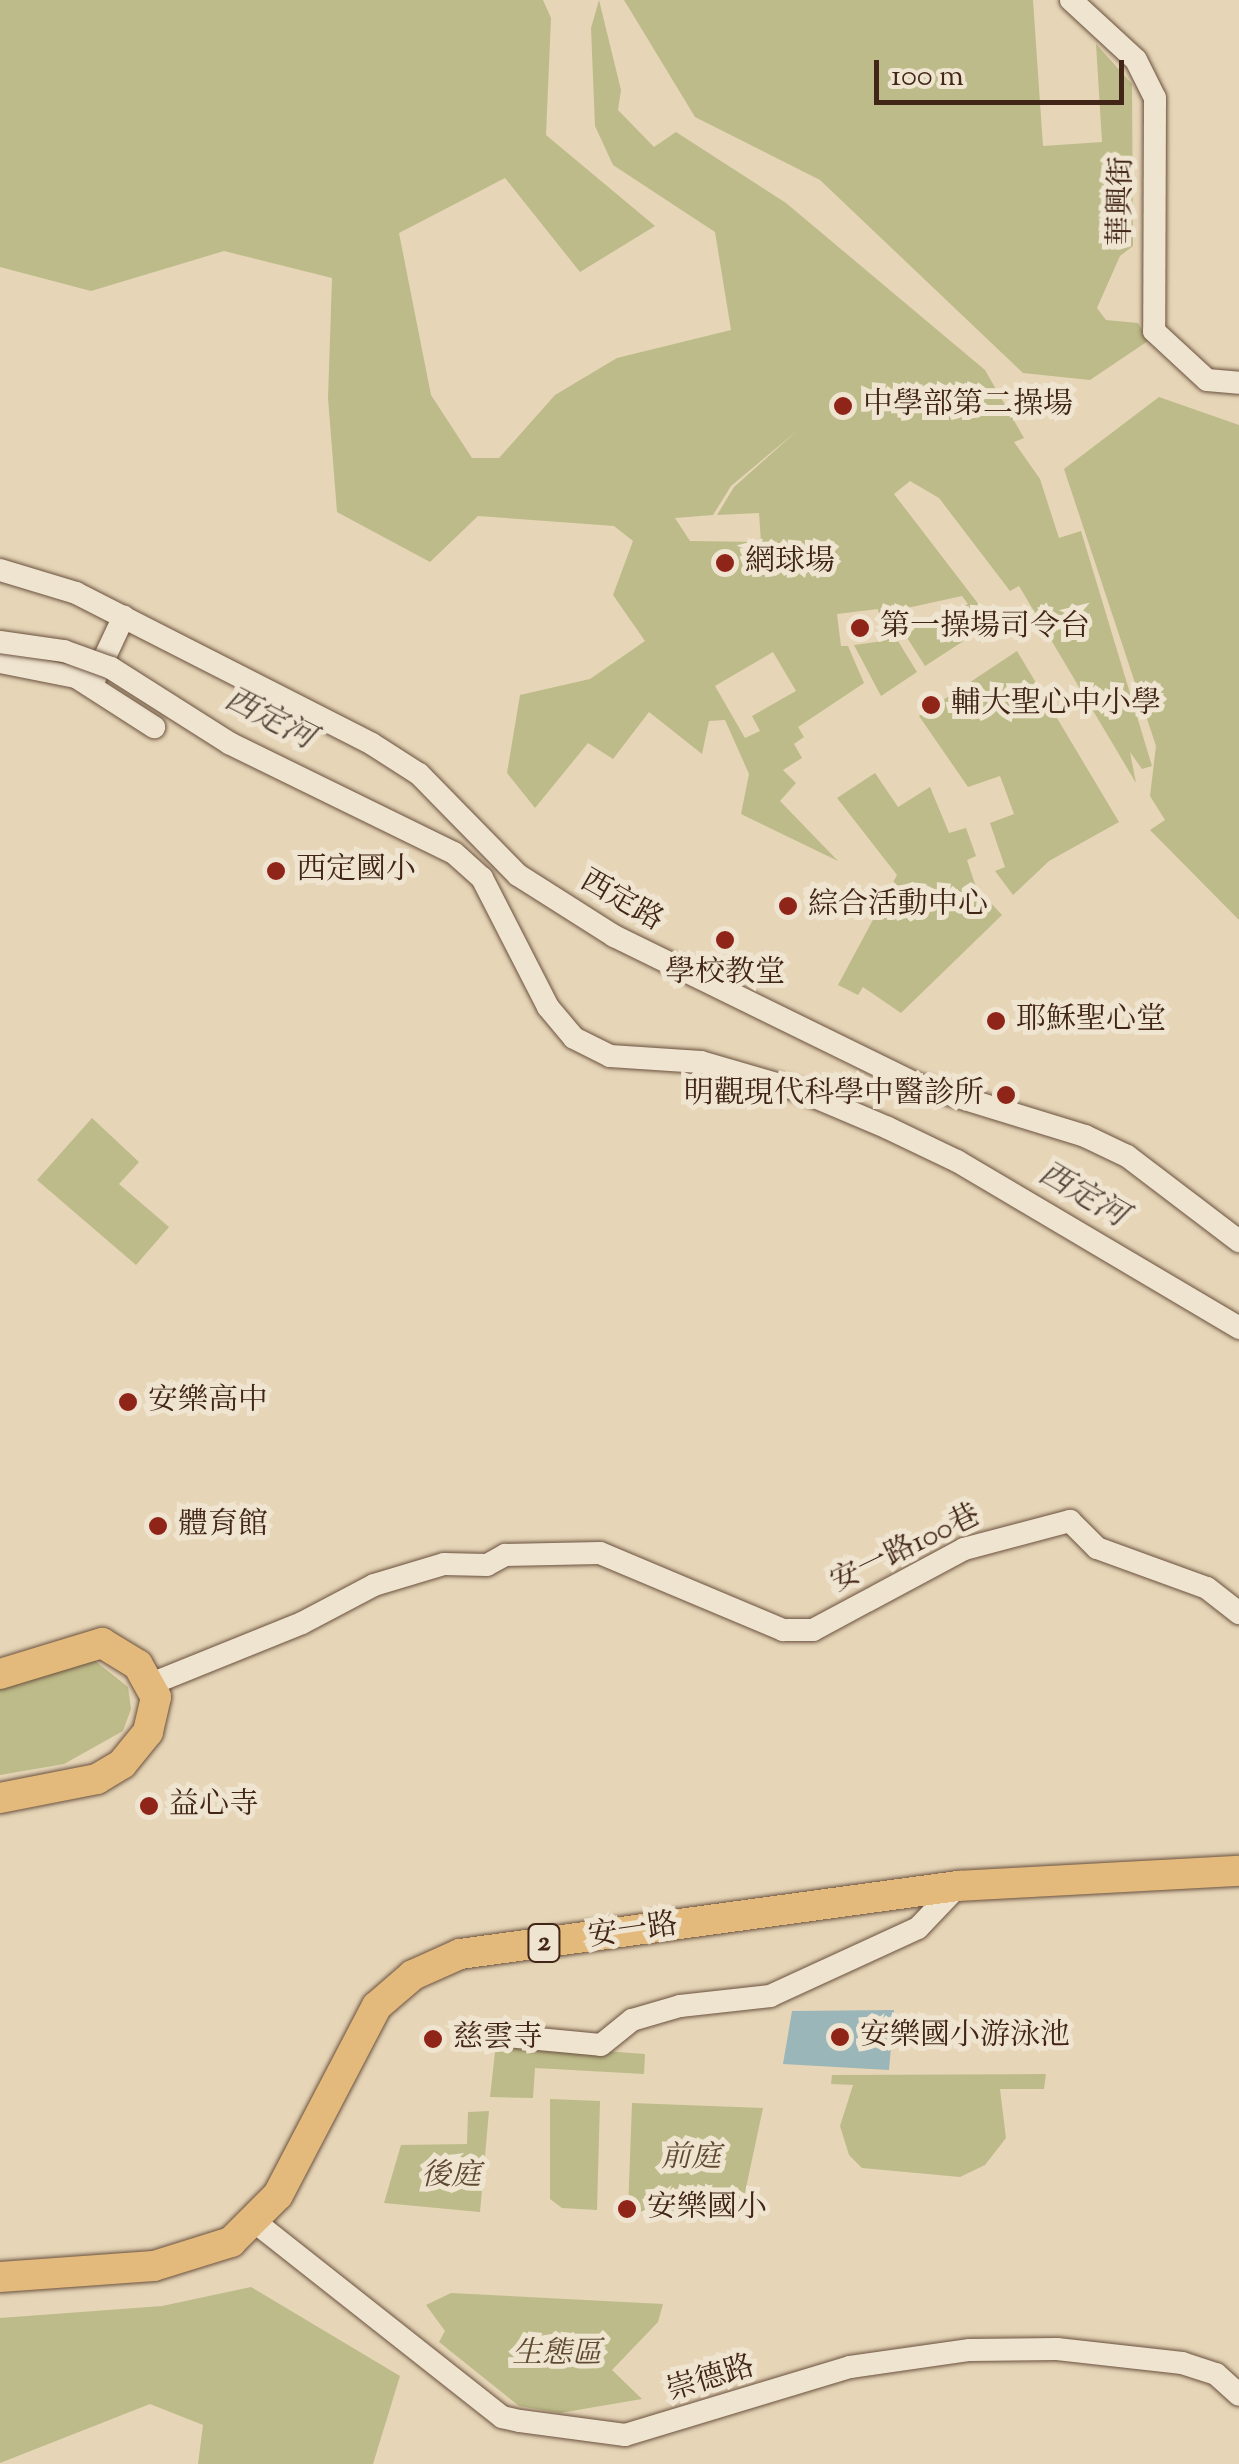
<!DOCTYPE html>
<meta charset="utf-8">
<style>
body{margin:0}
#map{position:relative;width:1239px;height:2464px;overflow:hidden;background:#e6d5b7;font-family:"Sorts Mill Goudy","Noto Serif TC",serif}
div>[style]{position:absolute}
.green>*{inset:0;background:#bdbb89}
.water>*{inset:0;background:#9ab6b8}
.roads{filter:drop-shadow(0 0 2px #6a513e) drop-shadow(0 0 2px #6a513e)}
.minor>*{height:22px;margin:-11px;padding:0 11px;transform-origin:11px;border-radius:11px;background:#efe4d0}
.major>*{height:30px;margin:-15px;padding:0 15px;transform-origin:15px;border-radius:15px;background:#e3ba7c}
.bridges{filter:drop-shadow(0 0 2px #6a513e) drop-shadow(0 0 2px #6a513e)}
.minor-bridge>*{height:22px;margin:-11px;padding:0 11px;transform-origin:11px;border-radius:11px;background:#efe4d0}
.dots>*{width:28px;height:28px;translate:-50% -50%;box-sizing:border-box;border:5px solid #efe4d0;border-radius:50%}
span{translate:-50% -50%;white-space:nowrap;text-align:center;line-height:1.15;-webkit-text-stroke:10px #efe4d0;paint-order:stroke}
.shield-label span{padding:2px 8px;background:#efe4d0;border:2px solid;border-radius:8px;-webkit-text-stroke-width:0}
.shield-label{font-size:28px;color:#412516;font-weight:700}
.street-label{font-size:30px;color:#412516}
.poi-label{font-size:30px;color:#412516}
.left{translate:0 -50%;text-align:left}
.right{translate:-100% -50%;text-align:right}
.park-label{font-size:30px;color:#604a33;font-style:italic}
.water-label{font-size:32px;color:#57493e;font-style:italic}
.scale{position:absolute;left:874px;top:60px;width:250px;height:45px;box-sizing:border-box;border:5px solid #412516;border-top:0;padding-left:12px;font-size:30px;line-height:35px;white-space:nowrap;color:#412516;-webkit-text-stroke:8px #efe4d0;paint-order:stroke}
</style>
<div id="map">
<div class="green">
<div style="clip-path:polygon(evenodd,0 0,543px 0,551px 18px,546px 135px,655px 226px,580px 272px,505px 178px,399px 233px,431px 395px,472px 458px,499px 458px,555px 395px,617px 358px,731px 330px,715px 232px,613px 165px,595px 126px,591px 28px,599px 0,621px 90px,618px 110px,654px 147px,676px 132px,786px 203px,985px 370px,1024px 438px,1014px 442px,1040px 479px,1059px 538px,1081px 531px,1152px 766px,1142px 769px,1130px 752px,1136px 783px,1019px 586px,1010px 591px,939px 498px,910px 481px,894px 494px,983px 610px,971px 619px,979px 631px,925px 666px,892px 614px,882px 615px,917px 672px,881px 696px,854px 645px,883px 641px,878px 609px,837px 614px,841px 646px,848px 646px,864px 683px,798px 727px,804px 737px,794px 744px,802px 758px,783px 770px,796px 783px,780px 801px,838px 861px,741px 814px,749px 774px,725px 720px,709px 721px,702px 754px,649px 712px,613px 759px,588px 743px,535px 808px,507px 773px,520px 695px,590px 679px,645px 641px,613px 595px,633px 541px,614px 526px,478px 516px,430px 562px,337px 512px,328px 398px,332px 278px,224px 251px,91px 291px,0 267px,0 0,798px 430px,734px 487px,717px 515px,759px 513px,761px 542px,690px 541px,675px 518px,713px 515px,731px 486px,798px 430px,0 0,962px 596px,968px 604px,945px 617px,912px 617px,907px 608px,962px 596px,0 0,773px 652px,796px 691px,752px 716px,760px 731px,745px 738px,715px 686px,773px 652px)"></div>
<div style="clip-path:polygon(624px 0,1033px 0,1043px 146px,1102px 142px,1096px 44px,1132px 84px,1133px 246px,1120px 256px,1097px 308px,1106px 320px,1138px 323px,1148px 341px,1090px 380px,1023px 373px,820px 180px,695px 117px)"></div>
<div style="clip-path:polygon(1159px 397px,1239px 425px,1239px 920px,1150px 830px,1165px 820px,1150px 796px,1156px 746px,1064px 469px)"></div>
<div style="clip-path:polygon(1017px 651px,1119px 822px,1049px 861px,1013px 895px,995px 871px,1005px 867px,990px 823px,1014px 814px,1000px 776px,968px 787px,919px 716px)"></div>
<div style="clip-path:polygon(875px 773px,898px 807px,930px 787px,949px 833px,966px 828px,976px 856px,967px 860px,976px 887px,1002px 915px,901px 1013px,863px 987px,858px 995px,838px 985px,897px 875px,837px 798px)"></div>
<div style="clip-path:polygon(92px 1118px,139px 1162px,119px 1184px,169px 1227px,136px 1265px,37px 1180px)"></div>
<div style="clip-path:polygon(94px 1660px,128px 1687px,131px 1709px,123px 1731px,64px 1764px,0 1775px,0 1689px)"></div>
<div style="clip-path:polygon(496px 2043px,645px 2054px,644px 2074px,535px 2068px,533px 2098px,490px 2097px)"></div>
<div style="clip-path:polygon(1046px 2074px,1044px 2089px,1000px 2089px,1006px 2138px,985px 2165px,960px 2177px,862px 2168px,849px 2155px,840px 2126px,853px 2085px,831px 2084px,832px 2075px)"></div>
<div style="clip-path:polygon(550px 2099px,600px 2101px,597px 2210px,562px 2208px,550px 2199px)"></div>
<div style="clip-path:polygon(632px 2103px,763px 2108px,740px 2216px,628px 2211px)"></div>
<div style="clip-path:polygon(489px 2111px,480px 2212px,384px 2203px,401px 2145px,467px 2144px,468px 2112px)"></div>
<div style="clip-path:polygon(251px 2287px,400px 2376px,373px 2464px,198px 2464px,203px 2425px,150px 2404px,0 2463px,0 2318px,162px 2306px)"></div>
<div style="clip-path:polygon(451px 2293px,663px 2304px,658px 2322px,612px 2370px,642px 2399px,560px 2413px,519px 2406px,439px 2342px,445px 2331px,426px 2305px)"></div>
</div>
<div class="water">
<div style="clip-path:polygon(894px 2010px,889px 2070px,783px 2064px,792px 2011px)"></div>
</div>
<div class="roads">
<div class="minor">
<div style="left:1071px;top:0;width:88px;rotate:42.7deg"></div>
<div style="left:1136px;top:60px;width:42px;rotate:63.4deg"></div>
<div style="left:1155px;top:98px;width:233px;rotate:90.2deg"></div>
<div style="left:1154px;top:331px;width:72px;rotate:42.8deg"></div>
<div style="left:1207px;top:380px;width:32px;rotate:5deg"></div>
<div style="left:0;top:570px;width:79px;rotate:16.8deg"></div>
<div style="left:76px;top:593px;width:332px;rotate:27deg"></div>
<div style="left:372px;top:744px;width:56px;rotate:32.6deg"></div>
<div style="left:419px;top:774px;width:141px;rotate:45.6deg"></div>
<div style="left:518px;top:875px;width:114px;rotate:32.4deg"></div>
<div style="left:614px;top:936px;width:336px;rotate:26.1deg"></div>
<div style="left:916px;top:1084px;width:177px;rotate:17.1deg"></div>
<div style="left:1085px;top:1136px;width:47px;rotate:25.5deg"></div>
<div style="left:1127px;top:1156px;width:141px;rotate:37.2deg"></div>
<div style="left:0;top:662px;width:77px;rotate:11.2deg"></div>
<div style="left:76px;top:677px;width:93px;rotate:32.7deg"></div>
<div style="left:95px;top:678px;width:68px;rotate:-64.9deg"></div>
<div style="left:151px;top:1684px;width:163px;rotate:-22deg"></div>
<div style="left:302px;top:1623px;width:81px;rotate:-27.8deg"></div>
<div style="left:374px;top:1585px;width:73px;rotate:-16.7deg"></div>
<div style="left:444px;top:1564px;width:43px;rotate:1.3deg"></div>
<div style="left:487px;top:1565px;width:21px;rotate:-29deg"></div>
<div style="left:505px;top:1555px;width:95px;rotate:-1.2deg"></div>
<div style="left:600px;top:1553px;width:199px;rotate:22.8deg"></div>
<div style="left:783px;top:1630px;width:30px"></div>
<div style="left:813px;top:1630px;width:171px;rotate:-28.2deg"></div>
<div style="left:964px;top:1549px;width:110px;rotate:-14.8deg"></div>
<div style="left:1070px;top:1521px;width:38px;rotate:45deg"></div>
<div style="left:1097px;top:1548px;width:117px;rotate:20deg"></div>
<div style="left:1207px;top:1588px;width:41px;rotate:38deg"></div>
<div style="left:496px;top:2035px;width:105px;rotate:5.4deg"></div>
<div style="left:601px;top:2045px;width:40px;rotate:-39deg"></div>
<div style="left:632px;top:2020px;width:50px;rotate:-16.3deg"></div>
<div style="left:680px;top:2006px;width:91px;rotate:-6.3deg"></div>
<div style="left:770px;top:1996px;width:163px;rotate:-24.7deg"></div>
<div style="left:918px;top:1928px;width:58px;rotate:-46.4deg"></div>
<div style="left:255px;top:2222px;width:315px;rotate:38.3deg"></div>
<div style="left:502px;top:2417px;width:18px;rotate:13deg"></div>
<div style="left:520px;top:2421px;width:106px;rotate:7.6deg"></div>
<div style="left:625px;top:2435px;width:235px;rotate:-16.8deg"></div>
<div style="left:850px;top:2367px;width:121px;rotate:-8.1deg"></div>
<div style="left:970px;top:2350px;width:87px;rotate:-0.7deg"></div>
<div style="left:1057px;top:2349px;width:126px;rotate:6.4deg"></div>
<div style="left:1182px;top:2363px;width:36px;rotate:18deg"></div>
<div style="left:1216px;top:2374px;width:31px;rotate:42deg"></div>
</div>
<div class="major">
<div style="left:0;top:1674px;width:107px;rotate:-16.9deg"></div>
<div style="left:102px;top:1643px;width:42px;rotate:31.4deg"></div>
<div style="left:138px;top:1665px;width:37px;rotate:61deg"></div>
<div style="left:156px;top:1697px;width:36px;rotate:103deg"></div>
<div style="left:148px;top:1732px;width:41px;rotate:129.1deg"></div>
<div style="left:122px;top:1764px;width:29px;rotate:149deg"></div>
<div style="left:97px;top:1779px;width:99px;rotate:168.9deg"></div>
<div style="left:0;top:2277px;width:154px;rotate:-4.1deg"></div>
<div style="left:154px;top:2266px;width:81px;rotate:-17.3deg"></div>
<div style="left:231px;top:2242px;width:66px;rotate:-45deg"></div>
<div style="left:278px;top:2195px;width:213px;rotate:-62.4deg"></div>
<div style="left:377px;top:2006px;width:48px;rotate:-40.7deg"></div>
<div style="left:413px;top:1975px;width:51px;rotate:-24.1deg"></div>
<div style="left:460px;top:1954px;width:503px;rotate:-7.78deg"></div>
<div style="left:958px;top:1886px;width:281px;rotate:-3.1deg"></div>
</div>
</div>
<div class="bridges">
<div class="minor-bridge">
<div style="left:0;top:642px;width:65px;rotate:8deg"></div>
<div style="left:64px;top:651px;width:50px;rotate:19.9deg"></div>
<div style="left:111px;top:668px;width:140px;rotate:32.4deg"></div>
<div style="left:229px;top:743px;width:250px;rotate:26.1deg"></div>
<div style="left:454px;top:853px;width:38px;rotate:42deg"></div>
<div style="left:482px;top:878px;width:145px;rotate:62.9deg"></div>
<div style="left:548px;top:1007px;width:40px;rotate:50deg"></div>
<div style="left:574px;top:1038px;width:40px;rotate:26.6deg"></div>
<div style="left:610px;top:1056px;width:91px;rotate:3.8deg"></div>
<div style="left:701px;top:1062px;width:104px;rotate:16.2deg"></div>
<div style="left:801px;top:1091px;width:95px;rotate:23deg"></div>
<div style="left:888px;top:1128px;width:76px;rotate:25.6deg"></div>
<div style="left:957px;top:1161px;width:328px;rotate:30.6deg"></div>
</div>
</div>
<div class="dots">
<div style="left:843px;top:406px;background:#8f2418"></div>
<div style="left:725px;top:563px;background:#8f2418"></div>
<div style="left:860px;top:628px;background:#8f2418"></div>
<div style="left:931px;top:705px;background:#8f2418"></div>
<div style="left:276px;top:871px;background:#8f2418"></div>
<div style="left:788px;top:906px;background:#8f2418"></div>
<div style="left:725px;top:940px;background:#8f2418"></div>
<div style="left:996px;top:1021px;background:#8f2418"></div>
<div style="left:1006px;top:1095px;background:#8f2418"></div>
<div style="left:128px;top:1402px;background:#8f2418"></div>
<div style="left:158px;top:1526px;background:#8f2418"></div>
<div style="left:149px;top:1806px;background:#8f2418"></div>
<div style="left:840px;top:2037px;background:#8f2418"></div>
<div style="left:433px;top:2039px;background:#8f2418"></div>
<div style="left:627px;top:2209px;background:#8f2418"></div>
</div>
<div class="shield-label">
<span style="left:544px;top:1943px">2</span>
</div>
<div class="street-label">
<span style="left:1123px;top:201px;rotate:-89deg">華興街</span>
<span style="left:621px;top:902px;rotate:30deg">西定路</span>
<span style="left:906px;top:1550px;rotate:-26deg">安一路100巷</span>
<span style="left:633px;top:1932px;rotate:-8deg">安一路</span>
<span style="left:711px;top:2380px;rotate:-17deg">崇德路</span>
</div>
<div class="poi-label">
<span class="left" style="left:863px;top:406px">中學部第二操場</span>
<span class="left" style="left:745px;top:563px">網球場</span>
<span class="left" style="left:880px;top:628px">第一操場司令台</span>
<span class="left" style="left:951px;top:705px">輔大聖心中小學</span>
<span class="left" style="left:296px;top:871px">西定國小</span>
<span class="left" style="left:808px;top:906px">綜合活動中心</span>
<span style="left:725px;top:974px">學校教堂</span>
<span class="left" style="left:1016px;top:1021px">耶穌聖心堂</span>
<span class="right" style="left:984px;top:1095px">明觀現代科學中醫診所</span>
<span class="left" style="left:148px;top:1402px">安樂高中</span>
<span class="left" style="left:178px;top:1526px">體育館</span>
<span class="left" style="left:169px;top:1806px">益心寺</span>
<span class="left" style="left:860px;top:2037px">安樂國小游泳池</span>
<span class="left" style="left:453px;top:2039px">慈雲寺</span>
<span class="left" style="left:647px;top:2209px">安樂國小</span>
</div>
<div class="park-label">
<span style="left:691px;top:2159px">前庭</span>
<span style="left:451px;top:2177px">後庭</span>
<span style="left:557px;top:2355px">生態區</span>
</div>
<div class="water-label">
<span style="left:269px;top:720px;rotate:27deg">西定河</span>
<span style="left:1082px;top:1196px;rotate:30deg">西定河</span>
</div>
<div class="scale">100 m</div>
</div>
